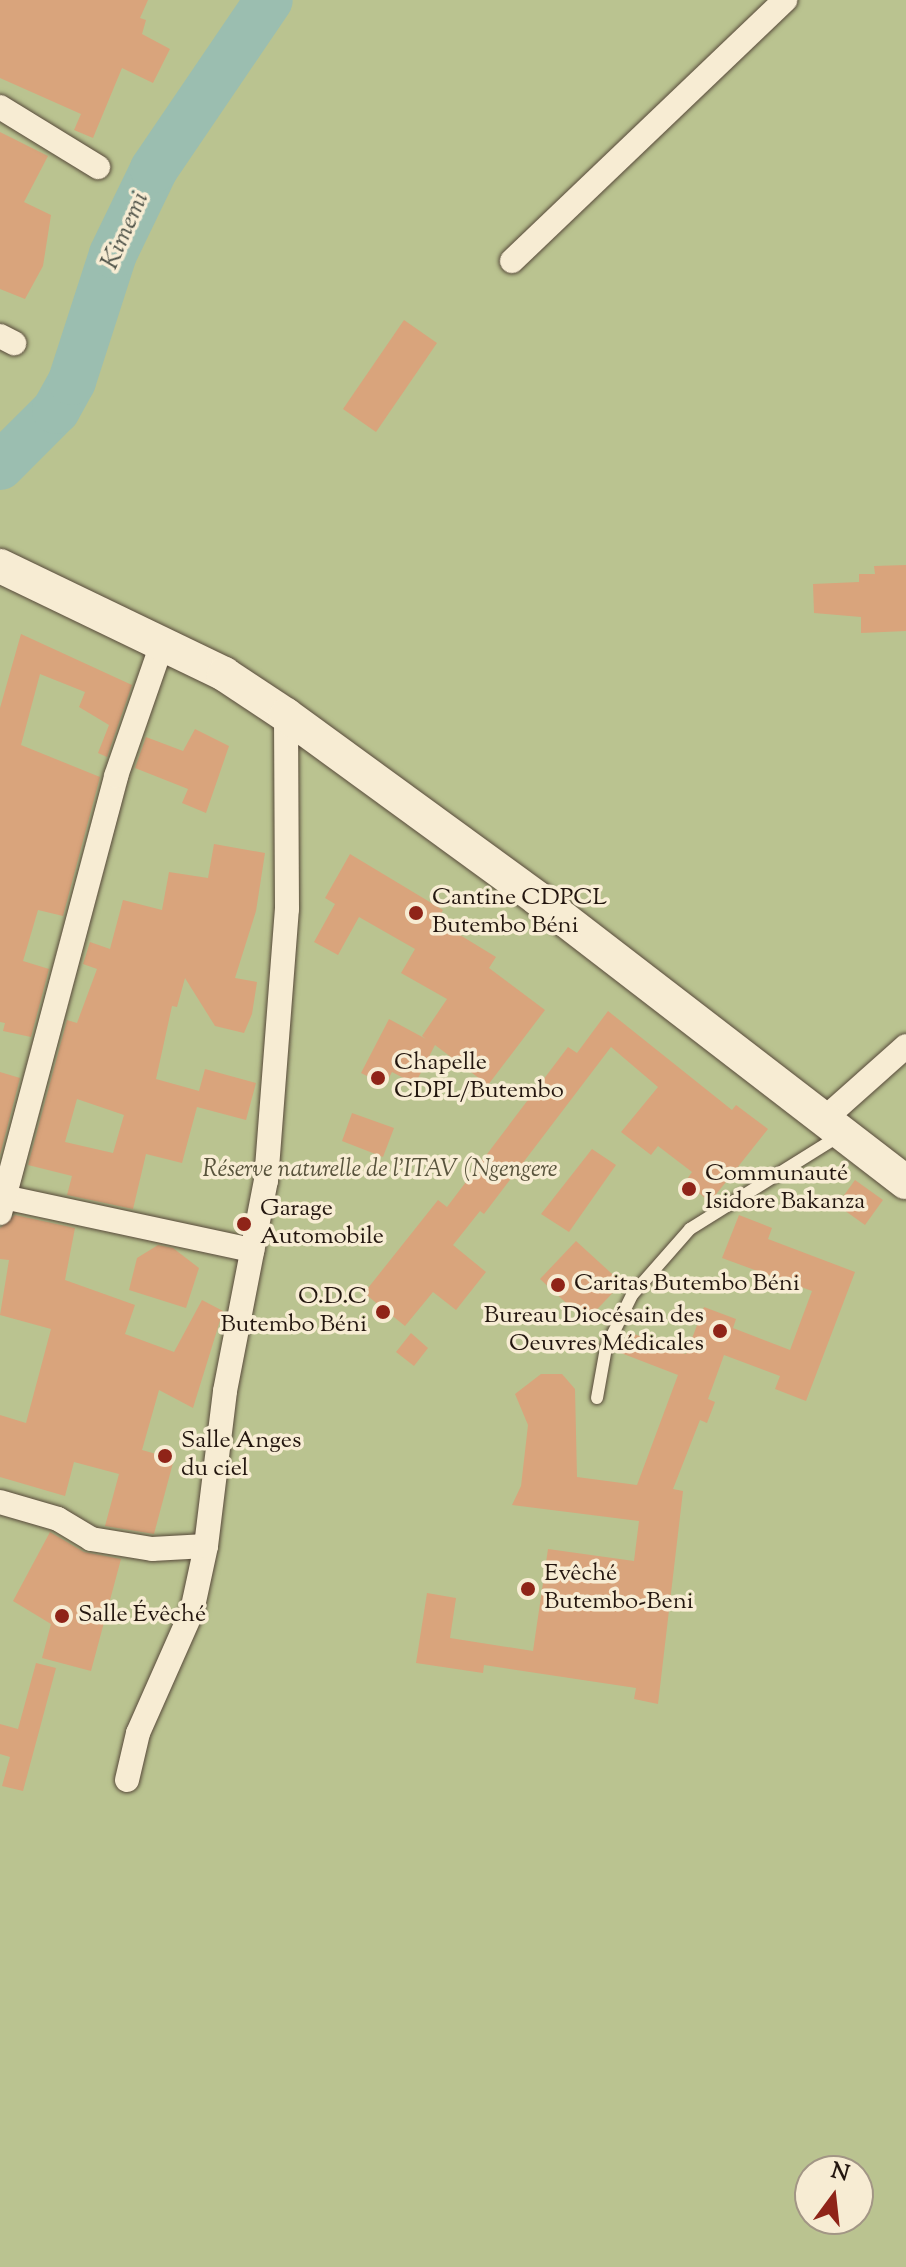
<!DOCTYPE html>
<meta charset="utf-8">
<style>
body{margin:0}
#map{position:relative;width:906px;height:2267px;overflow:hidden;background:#f2e1bb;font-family:"Sorts Mill Goudy",serif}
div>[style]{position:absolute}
.green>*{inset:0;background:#bac390}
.river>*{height:48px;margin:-24px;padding:0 24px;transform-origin:24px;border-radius:24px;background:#9bbeb0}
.building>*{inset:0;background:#d9a47c}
.roads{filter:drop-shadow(0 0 2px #57493a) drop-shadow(0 0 2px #57493a)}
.lane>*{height:12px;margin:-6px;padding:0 6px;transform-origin:6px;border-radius:6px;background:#f7ecd3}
.street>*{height:24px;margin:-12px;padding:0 12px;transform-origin:12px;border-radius:12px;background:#f7ecd3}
.secondary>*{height:34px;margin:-17px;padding:0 17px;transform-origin:17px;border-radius:17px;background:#f7ecd3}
.dots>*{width:22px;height:22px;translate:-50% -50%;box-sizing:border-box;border:4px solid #f7ecd3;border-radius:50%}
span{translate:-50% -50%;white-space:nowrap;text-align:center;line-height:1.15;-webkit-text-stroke:7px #f7ecd3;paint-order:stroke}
.poi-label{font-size:24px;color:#23160f}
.left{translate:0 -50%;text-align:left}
.right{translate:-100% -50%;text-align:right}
.park-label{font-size:24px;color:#58533c;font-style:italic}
.water-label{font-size:26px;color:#4d5147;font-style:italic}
.north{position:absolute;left:794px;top:2155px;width:80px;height:80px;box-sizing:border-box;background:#f7ecd3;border:2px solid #a29685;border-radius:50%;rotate:15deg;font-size:22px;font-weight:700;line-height:32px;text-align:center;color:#23160f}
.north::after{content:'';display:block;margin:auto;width:28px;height:36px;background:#8f2418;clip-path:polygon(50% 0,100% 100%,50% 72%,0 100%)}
</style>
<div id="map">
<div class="green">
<div style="clip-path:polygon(evenodd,0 0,906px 0,906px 2267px,0 2267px,0 0,810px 2171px,858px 2171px,858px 2219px,810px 2219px,810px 2171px)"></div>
</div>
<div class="river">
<div style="left:0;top:466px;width:79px;rotate:-45deg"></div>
<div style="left:56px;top:410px;width:33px;rotate:-61deg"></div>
<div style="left:72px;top:381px;width:133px;rotate:-72.1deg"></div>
<div style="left:113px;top:254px;width:94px;rotate:-64.2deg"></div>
<div style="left:154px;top:169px;width:204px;rotate:-55.8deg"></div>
</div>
<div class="building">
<div style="clip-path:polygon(0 0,148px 0,140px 18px,146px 20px,142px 34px,170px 49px,153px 83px,122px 68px,93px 138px,74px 130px,81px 114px,0 78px)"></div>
<div style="clip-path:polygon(0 132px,48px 156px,24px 202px,51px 215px,43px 266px,25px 299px,0 289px)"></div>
<div style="clip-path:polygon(404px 320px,437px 343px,376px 432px,343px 409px)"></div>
<div style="clip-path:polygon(906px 565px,906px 631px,861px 633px,861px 617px,814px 613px,813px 584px,859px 582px,859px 574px,875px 574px,874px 566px)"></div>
<div style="clip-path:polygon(21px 634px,132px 685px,107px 757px,98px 753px,109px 725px,79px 707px,85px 692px,40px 674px,21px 745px,100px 777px,63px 916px,38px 910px,23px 961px,49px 969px,31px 1037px,3px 1031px,5px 1023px,0 1022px,0 708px)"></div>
<div style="clip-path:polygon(195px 729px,229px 746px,206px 813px,182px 803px,188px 789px,135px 768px,146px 737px,183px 751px)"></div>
<div style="clip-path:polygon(evenodd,214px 844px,265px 853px,256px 911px,235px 978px,257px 982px,252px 1014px,244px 1033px,215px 1026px,185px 978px,177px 1007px,172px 1006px,156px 1079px,199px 1091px,205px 1069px,256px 1083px,246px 1120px,197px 1107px,182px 1163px,146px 1154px,133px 1209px,67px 1195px,72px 1176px,28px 1165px,67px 1020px,77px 1023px,97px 969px,83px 964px,90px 942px,110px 949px,123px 900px,162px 910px,169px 872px,208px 878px,214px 844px,77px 1099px,124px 1115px,113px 1153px,65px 1142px,77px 1099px)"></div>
<div style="clip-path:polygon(350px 854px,443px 910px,437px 921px,496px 957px,489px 968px,545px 1010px,488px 1085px,435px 1045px,415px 1084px,392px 1072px,385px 1085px,361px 1073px,389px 1019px,426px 1039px,422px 1036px,447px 999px,401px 973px,415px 949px,359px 917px,338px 955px,314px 942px,335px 904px,325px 898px)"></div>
<div style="clip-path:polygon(608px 1011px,732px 1110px,736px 1105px,768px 1129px,710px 1202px,685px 1182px,692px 1172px,658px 1146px,651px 1155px,621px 1132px,658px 1087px,611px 1047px,484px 1214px,480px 1211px,453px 1245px,486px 1272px,456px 1310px,433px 1292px,405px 1326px,364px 1293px,438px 1200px,447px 1207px,568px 1047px,577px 1053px)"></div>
<div style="clip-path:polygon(0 1072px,20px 1078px,0 1155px)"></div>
<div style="clip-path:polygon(352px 1113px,394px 1128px,383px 1157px,342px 1141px)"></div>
<div style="clip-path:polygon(592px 1149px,616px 1165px,569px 1232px,541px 1214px)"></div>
<div style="clip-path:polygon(855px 1180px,883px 1200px,865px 1225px,837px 1205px)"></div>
<div style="clip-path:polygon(15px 1215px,75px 1228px,65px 1280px,135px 1305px,125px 1334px,174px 1352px,202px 1300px,223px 1311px,193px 1408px,159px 1390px,142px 1450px,174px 1459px,154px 1534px,105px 1526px,119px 1474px,74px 1462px,65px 1496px,0 1477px,0 1415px,26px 1423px,51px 1329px,0 1315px,9px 1260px,0 1259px,0 1228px)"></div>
<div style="clip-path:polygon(739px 1215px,772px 1228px,768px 1239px,855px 1272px,806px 1401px,775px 1389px,780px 1376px,724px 1355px,708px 1399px,715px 1402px,707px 1423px,700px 1420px,673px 1489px,683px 1491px,658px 1704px,634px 1699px,636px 1688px,484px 1665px,483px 1673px,416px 1663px,427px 1593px,456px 1598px,450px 1638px,533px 1651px,548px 1549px,634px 1561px,639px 1521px,512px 1505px,521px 1486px,528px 1425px,515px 1394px,541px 1374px,562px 1374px,575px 1389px,577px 1477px,637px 1485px,678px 1375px,621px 1353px,629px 1332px,686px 1354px,704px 1307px,736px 1319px,733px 1328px,790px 1350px,812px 1291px,722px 1258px)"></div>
<div style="clip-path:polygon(576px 1241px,622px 1283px,586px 1321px,540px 1279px)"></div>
<div style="clip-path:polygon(158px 1245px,173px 1248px,199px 1268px,186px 1308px,129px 1290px,137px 1258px)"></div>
<div style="clip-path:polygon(411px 1333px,428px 1348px,414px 1366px,396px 1352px)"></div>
<div style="clip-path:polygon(50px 1532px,84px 1552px,121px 1559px,91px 1671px,42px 1658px,51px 1624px,13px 1601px)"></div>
<div style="clip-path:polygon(36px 1663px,56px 1668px,23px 1791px,2px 1786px,10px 1757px,0 1754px,0 1724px,18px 1729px)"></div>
</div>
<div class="roads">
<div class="lane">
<div style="left:597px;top:1398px;width:51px;rotate:-79.8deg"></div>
<div style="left:606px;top:1348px;width:59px;rotate:-63.9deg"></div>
<div style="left:632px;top:1295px;width:88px;rotate:-48.7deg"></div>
<div style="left:690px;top:1229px;width:176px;rotate:-32deg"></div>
</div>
<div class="street">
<div style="left:0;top:107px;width:115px;rotate:31.5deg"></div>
<div style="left:512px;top:261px;width:378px;rotate:-43.7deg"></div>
<div style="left:0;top:336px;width:16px;rotate:27deg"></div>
<div style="left:823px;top:1120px;width:111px;rotate:-41.7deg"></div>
<div style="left:4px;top:1197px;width:254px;rotate:12.1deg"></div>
<div style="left:0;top:1213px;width:452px;rotate:-75.1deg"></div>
<div style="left:116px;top:776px;width:140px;rotate:-70.8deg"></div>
<div style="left:0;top:1502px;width:60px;rotate:16.3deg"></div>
<div style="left:58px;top:1519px;width:39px;rotate:31deg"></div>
<div style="left:91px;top:1539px;width:62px;rotate:9.3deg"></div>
<div style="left:152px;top:1549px;width:54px;rotate:-3.2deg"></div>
<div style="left:127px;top:1780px;width:48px;rotate:-76.8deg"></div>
<div style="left:138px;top:1733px;width:133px;rotate:-66.1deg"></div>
<div style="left:192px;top:1611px;width:66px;rotate:-77.8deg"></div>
<div style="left:206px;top:1546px;width:156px;rotate:-83deg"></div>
<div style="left:225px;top:1391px;width:214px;rotate:-79deg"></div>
<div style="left:266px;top:1181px;width:273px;rotate:-85.6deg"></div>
<div style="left:287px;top:909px;width:194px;rotate:-90.3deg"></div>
</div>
<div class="secondary">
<div style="left:0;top:566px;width:249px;rotate:25.7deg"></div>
<div style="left:224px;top:674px;width:74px;rotate:33.5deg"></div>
<div style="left:286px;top:715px;width:312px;rotate:36.1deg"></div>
<div style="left:538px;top:899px;width:464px;rotate:37.6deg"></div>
</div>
</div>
<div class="dots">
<div style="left:416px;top:913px;background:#8f2418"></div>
<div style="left:378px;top:1078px;background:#8f2418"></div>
<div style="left:689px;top:1189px;background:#8f2418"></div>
<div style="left:244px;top:1224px;background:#8f2418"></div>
<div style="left:558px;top:1285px;background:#8f2418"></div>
<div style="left:383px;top:1312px;background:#8f2418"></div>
<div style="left:720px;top:1331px;background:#8f2418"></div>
<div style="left:165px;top:1456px;background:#8f2418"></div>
<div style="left:528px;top:1589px;background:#8f2418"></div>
<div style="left:62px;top:1616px;background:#8f2418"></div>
</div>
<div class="poi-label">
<span class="left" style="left:432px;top:913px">Cantine CDPCL<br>Butembo Béni</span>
<span class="left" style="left:394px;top:1078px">Chapelle<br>CDPL/Butembo</span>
<span class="left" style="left:705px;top:1189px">Communauté<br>Isidore Bakanza</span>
<span class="left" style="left:260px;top:1224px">Garage<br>Automobile</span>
<span class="left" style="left:574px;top:1285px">Caritas Butembo Béni</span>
<span class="right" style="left:367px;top:1312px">O.D.C<br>Butembo Béni</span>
<span class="right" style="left:704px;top:1331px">Bureau Diocésain des<br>Oeuvres Médicales</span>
<span class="left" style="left:181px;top:1456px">Salle Anges<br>du ciel</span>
<span class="left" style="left:544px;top:1589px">Evêché<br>Butembo-Beni</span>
<span class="left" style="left:78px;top:1616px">Salle Évêché</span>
</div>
<div class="park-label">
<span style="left:380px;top:1171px">Réserve naturelle de l'ITAV (Ngengere</span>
</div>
<div class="water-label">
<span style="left:126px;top:231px;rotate:-66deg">Kimemi</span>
</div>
<div class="north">N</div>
</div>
